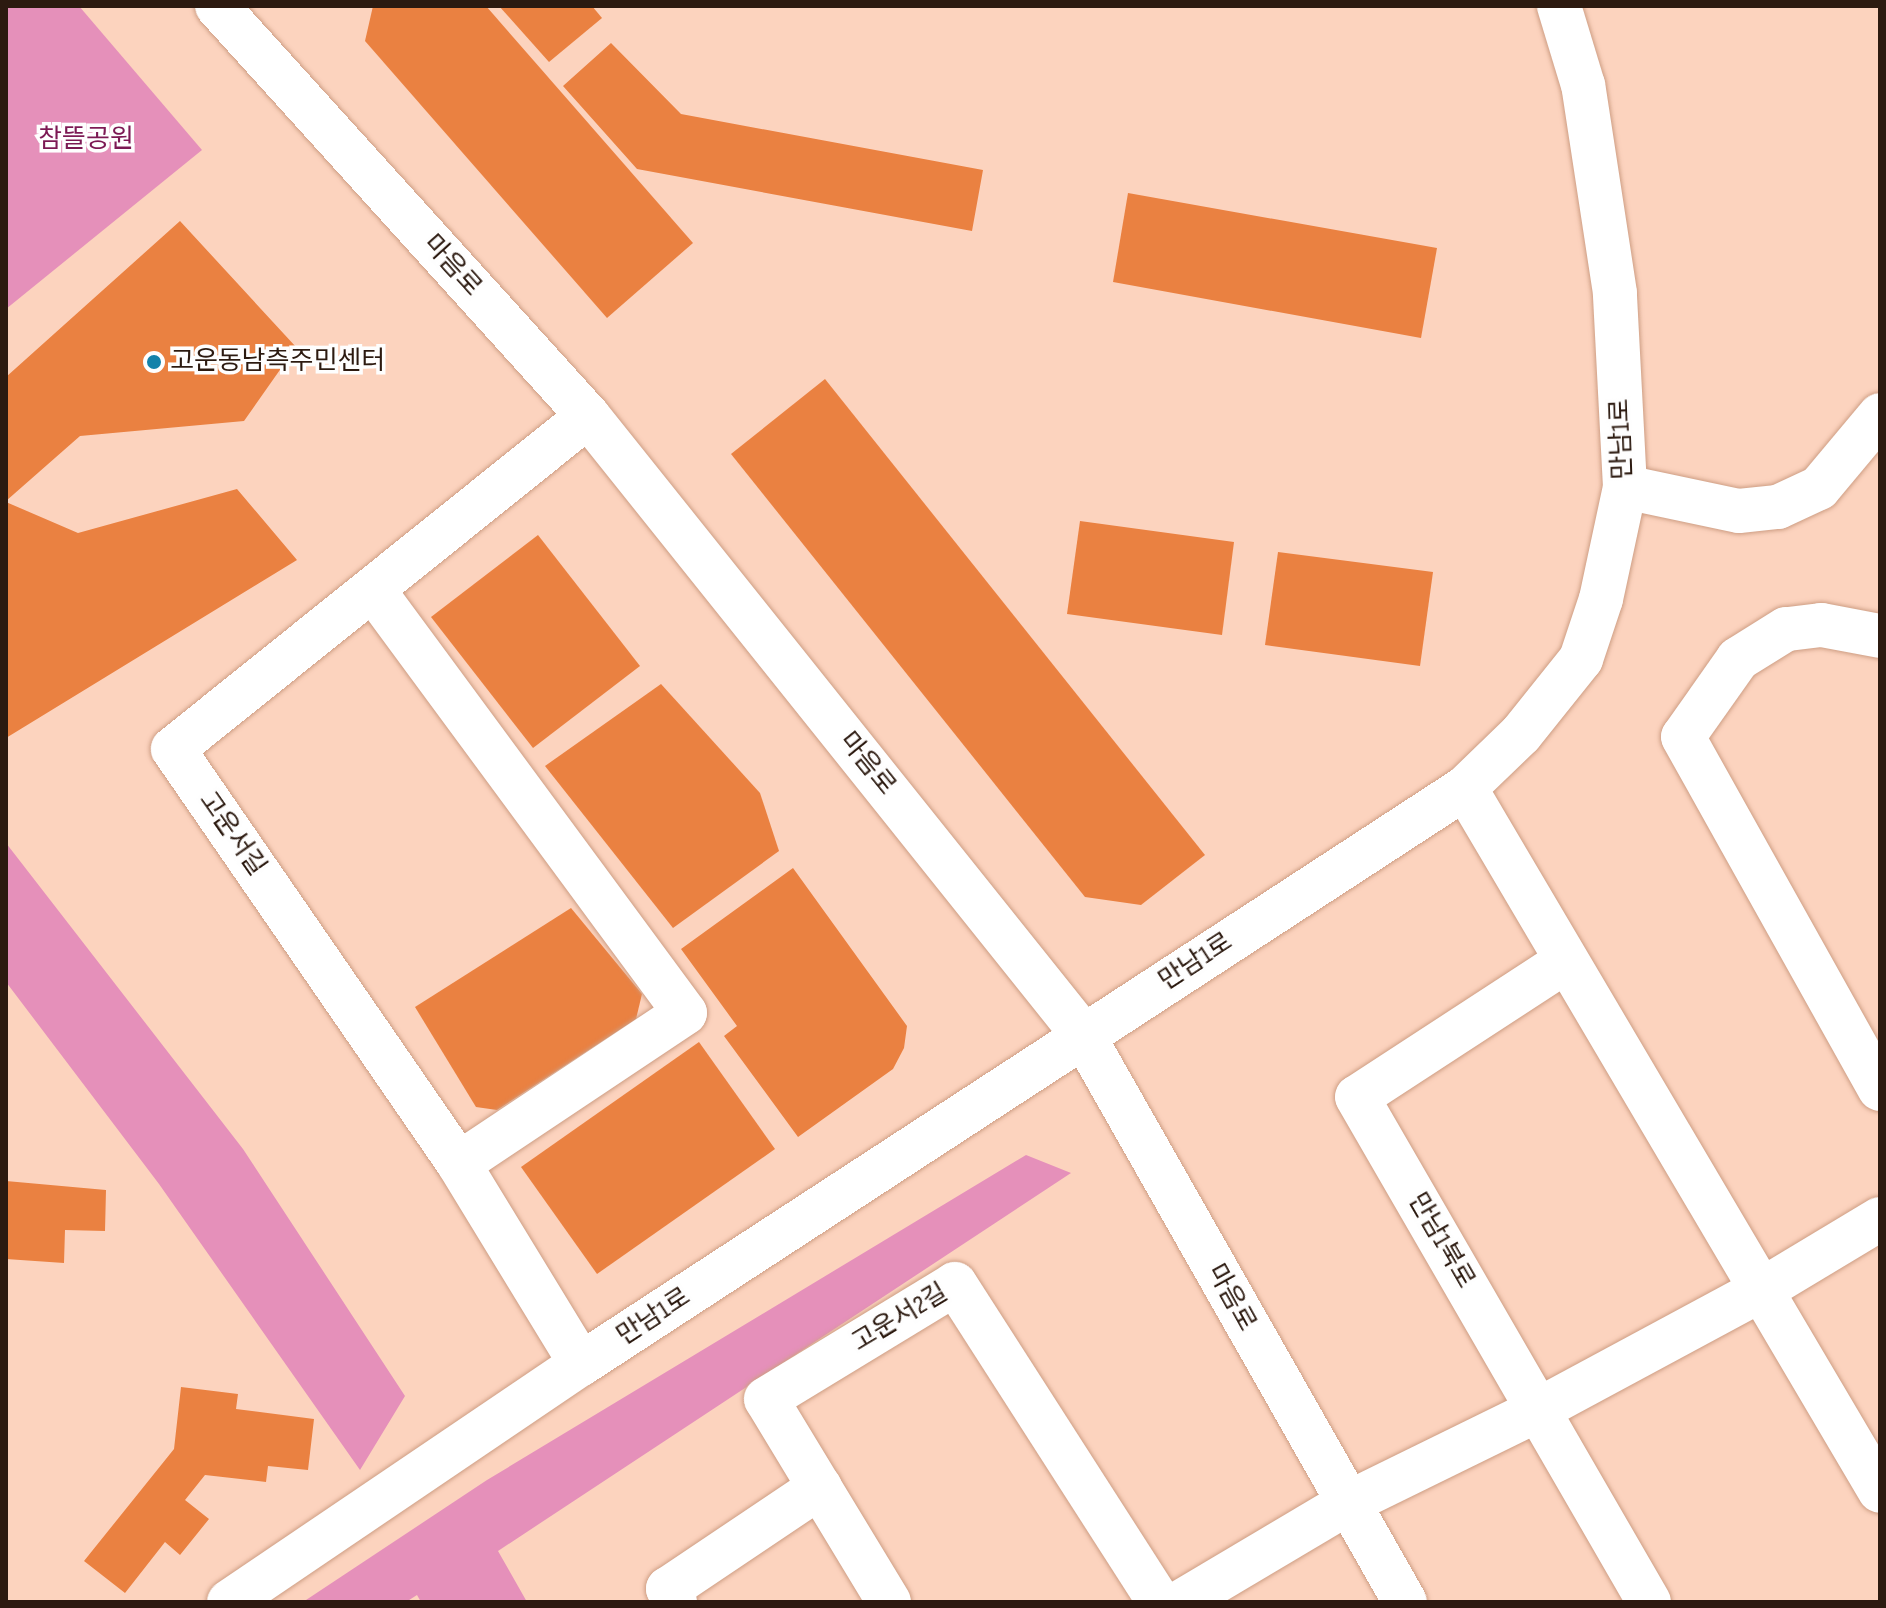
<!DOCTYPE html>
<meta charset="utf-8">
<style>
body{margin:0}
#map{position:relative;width:1886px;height:1608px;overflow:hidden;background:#fcd3be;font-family:"Sofia Sans Condensed","Noto Sans KR",sans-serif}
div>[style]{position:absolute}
.green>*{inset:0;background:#e590ba}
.building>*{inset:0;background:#ea8141}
.roads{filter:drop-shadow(0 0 2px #ce9e84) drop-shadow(0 0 2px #ce9e84)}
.minor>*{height:44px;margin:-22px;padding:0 22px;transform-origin:22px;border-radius:22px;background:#fff}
.dots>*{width:22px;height:22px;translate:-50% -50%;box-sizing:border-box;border:4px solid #fefefe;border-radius:50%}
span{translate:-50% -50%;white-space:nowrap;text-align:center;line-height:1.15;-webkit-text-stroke:7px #fefefe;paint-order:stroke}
.park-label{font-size:26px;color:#7c1954}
.street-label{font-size:26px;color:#2c1a10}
.poi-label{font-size:26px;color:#2c1a10}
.left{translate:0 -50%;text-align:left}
.frame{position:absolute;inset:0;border:8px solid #2c1a10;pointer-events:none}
</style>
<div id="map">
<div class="green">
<div style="clip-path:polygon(6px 6px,79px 6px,202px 150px,6px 309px)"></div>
<div style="clip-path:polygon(6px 843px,243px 1149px,405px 1396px,360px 1470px,159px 1184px,6px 982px)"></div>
<div style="clip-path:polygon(1026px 1155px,1071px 1173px,498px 1551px,527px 1602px,421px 1602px,417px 1595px,406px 1602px,303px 1602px,487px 1480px)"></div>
</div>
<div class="building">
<div style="clip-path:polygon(373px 6px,486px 6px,693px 243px,607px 318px,365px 41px)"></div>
<div style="clip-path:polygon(499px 6px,592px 6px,602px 18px,549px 62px)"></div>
<div style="clip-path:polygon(611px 43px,681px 114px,983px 170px,972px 231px,637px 169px,563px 86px)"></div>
<div style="clip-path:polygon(1128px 193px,1437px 248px,1421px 338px,1113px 282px)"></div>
<div style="clip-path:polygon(180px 221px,296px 347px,244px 421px,80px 436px,6px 501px,6px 377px)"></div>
<div style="clip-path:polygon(825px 379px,1205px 855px,1141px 905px,1085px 897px,731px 454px)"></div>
<div style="clip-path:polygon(237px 489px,297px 560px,6px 738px,6px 502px,78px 533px)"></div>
<div style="clip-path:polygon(1080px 521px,1234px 542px,1222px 635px,1067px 614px)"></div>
<div style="clip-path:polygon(538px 535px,640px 666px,533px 748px,431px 617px)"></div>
<div style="clip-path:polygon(1278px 552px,1433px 572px,1420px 666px,1265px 645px)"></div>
<div style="clip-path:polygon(661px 684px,760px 793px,779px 851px,673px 928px,545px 766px)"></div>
<div style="clip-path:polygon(793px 868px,907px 1026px,904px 1048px,893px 1069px,798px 1137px,724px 1036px,737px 1026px,681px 949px)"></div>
<div style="clip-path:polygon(571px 908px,642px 994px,636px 1019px,497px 1110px,476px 1107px,415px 1007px)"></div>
<div style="clip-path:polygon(699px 1042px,775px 1149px,597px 1274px,521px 1167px)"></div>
<div style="clip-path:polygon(6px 1181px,106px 1190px,105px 1231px,65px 1230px,64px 1263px,6px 1259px)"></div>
<div style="clip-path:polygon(181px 1387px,238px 1394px,236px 1409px,314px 1419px,308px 1470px,268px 1466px,266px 1482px,205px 1475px,185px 1500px,209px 1519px,180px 1555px,165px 1542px,125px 1593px,84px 1561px,174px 1449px)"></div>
</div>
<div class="roads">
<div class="minor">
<div style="left:217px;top:6px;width:553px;rotate:47.86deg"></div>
<div style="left:588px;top:416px;width:793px;rotate:51.35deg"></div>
<div style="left:1083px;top:1035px;width:652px;rotate:60.41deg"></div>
<div style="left:1625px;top:487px;width:116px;rotate:11.9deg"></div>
<div style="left:1739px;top:511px;width:39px;rotate:-6deg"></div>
<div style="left:1778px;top:507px;width:45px;rotate:-24.9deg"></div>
<div style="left:1819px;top:488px;width:95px;rotate:-50.1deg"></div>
<div style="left:374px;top:591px;width:524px;rotate:53.61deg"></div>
<div style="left:685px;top:1013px;width:272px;rotate:146.3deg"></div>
<div style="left:1880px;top:636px;width:60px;rotate:-169.4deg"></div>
<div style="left:1821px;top:625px;width:35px;rotate:173deg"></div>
<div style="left:1786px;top:629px;width:57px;rotate:148deg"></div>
<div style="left:1738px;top:659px;width:95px;rotate:125.2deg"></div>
<div style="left:1683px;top:737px;width:403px;rotate:60.8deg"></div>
<div style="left:1465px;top:788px;width:816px;rotate:59.45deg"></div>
<div style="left:1566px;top:961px;width:249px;rotate:146.9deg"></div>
<div style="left:1357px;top:1097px;width:583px;rotate:59.96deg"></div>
<div style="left:581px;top:1364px;width:234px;rotate:-121.4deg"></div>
<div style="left:459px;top:1164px;width:504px;rotate:-124.57deg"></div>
<div style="left:173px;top:749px;width:532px;rotate:-38.74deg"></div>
<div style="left:229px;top:1602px;width:425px;rotate:-34.1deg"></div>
<div style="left:581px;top:1364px;width:1055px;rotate:-33.09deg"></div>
<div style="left:1465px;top:788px;width:78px;rotate:-44deg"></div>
<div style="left:1521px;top:734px;width:96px;rotate:-51.3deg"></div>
<div style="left:1581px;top:659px;width:63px;rotate:-71.6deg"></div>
<div style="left:1601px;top:599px;width:115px;rotate:-77.9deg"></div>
<div style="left:1625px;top:487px;width:194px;rotate:-93deg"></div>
<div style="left:1615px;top:293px;width:210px;rotate:-98.7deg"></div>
<div style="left:1583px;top:85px;width:83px;rotate:-106.9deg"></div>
<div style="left:675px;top:1602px;width:15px;rotate:-118deg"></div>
<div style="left:668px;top:1589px;width:183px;rotate:-33.9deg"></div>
<div style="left:889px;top:1602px;width:237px;rotate:-121.2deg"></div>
<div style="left:766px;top:1399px;width:221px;rotate:-31.3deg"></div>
<div style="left:955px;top:1284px;width:378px;rotate:57.3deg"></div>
<div style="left:1181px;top:1602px;width:192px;rotate:-30.7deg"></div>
<div style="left:1346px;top:1504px;width:216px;rotate:-26.1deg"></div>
<div style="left:1540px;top:1409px;width:255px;rotate:-28.3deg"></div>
<div style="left:1765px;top:1288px;width:134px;rotate:-31deg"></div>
</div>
</div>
<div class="dots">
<div style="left:154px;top:362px;background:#1482aa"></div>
</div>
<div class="park-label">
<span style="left:86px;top:140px">참뜰공원</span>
</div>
<div class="street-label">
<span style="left:452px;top:266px;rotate:48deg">마음로</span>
<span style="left:1622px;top:439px;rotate:-92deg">만남1로</span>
<span style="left:867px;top:764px;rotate:51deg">마음로</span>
<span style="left:232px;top:834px;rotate:55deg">고운서길</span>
<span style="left:1196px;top:962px;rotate:-33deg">만남1로</span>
<span style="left:1441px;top:1241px;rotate:60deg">만남1북로</span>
<span style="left:1231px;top:1298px;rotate:61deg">마음로</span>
<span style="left:654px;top:1317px;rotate:-33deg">만남1로</span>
<span style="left:900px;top:1318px;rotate:-31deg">고운서2길</span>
</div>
<div class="poi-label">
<span class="left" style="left:170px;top:362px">고운동남측주민센터</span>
</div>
<div class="frame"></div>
</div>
